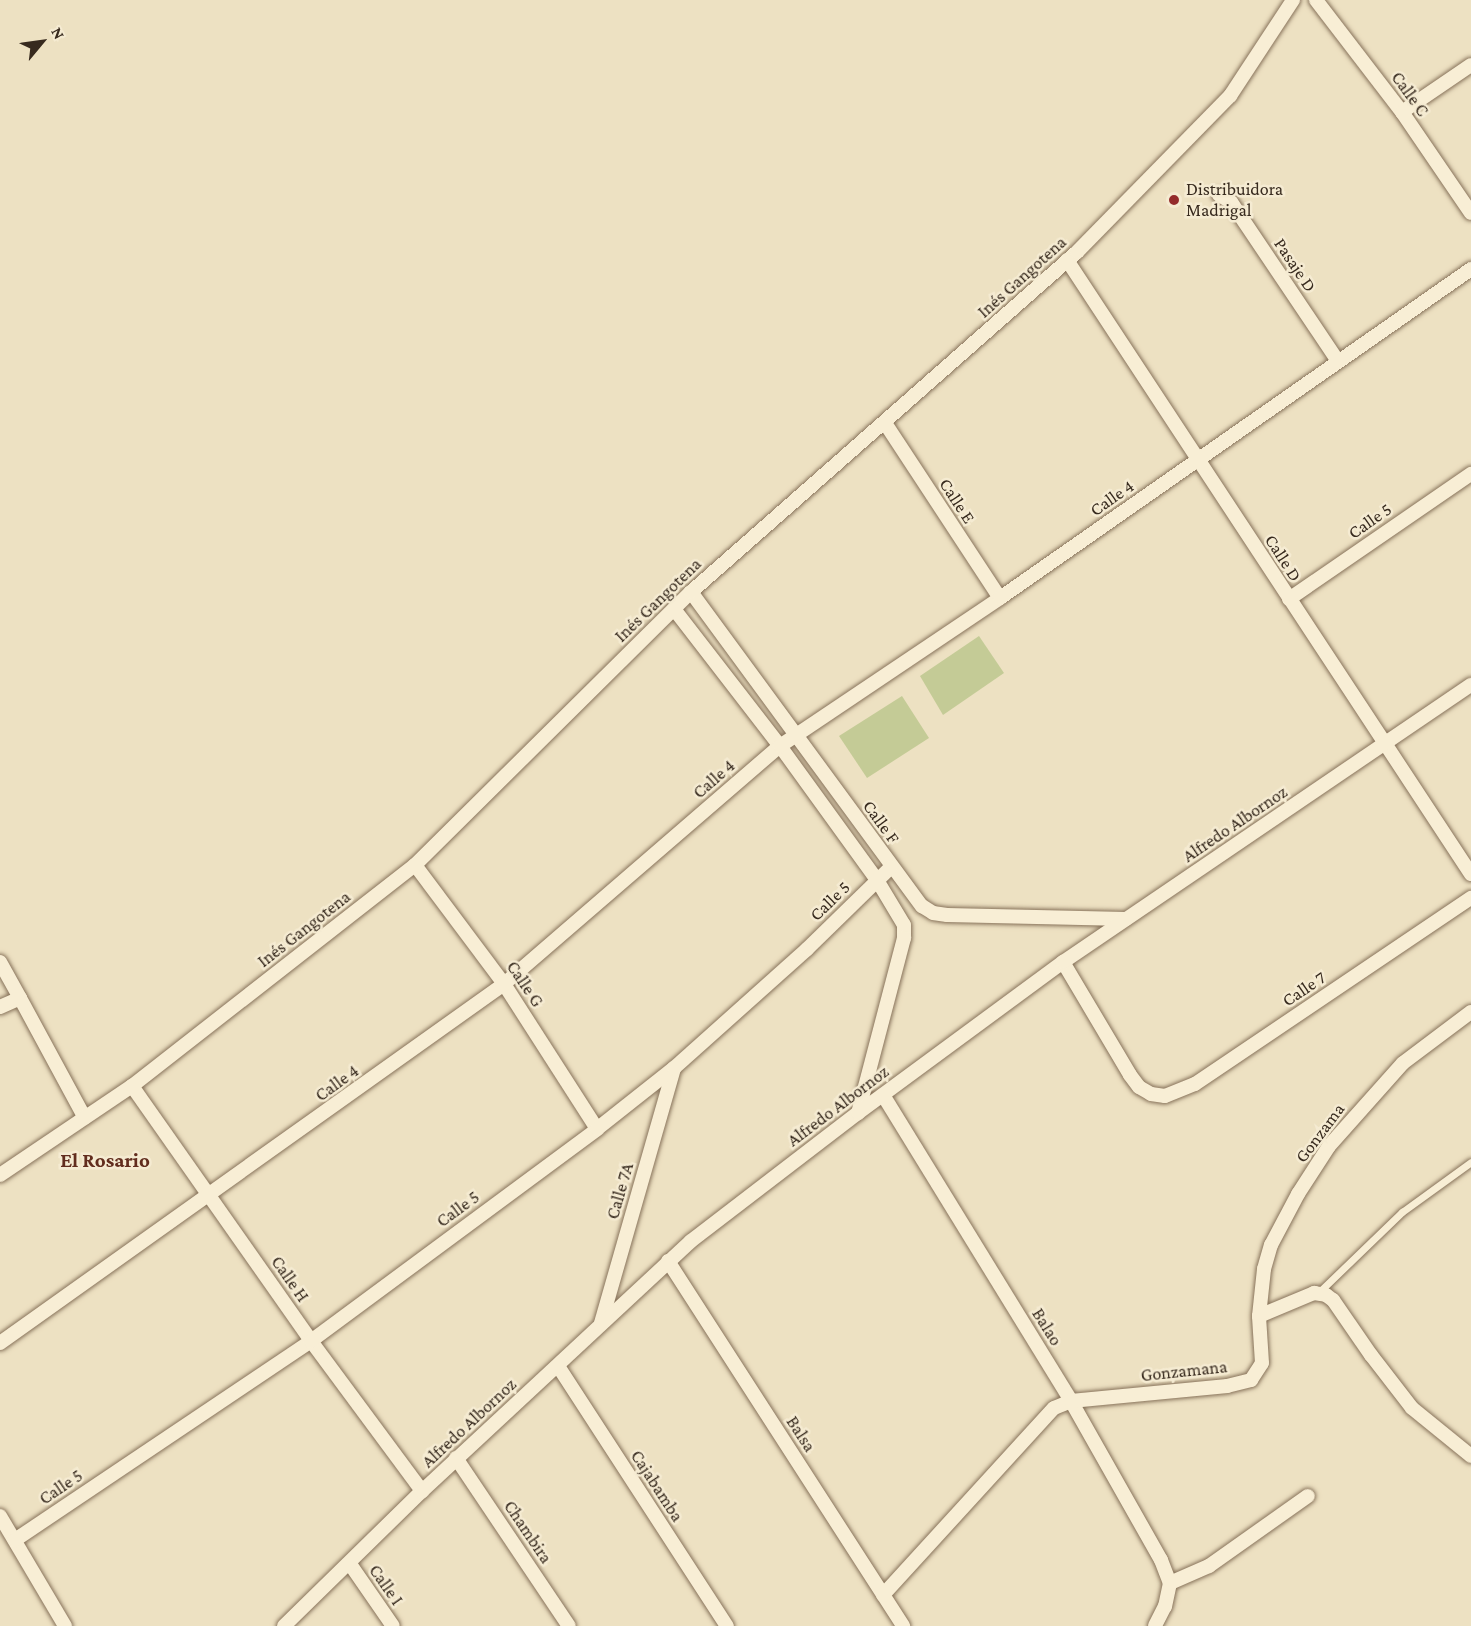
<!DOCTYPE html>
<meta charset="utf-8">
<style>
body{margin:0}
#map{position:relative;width:1471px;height:1626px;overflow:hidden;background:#ede1c2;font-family:"Crimson Pro",serif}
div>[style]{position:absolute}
.green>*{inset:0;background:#c4cb96}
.roads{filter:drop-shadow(0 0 2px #87725a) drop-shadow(0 0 2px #87725a)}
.service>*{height:7px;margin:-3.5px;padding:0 3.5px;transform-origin:3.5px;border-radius:3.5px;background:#f8eed5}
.minor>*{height:14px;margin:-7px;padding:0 7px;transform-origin:7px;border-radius:7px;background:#f8eed5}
.dots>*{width:16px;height:16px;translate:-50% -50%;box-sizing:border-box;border:3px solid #f5ebd2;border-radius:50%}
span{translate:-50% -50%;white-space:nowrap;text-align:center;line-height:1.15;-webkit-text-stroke:5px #f5ebd2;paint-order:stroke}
.street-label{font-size:18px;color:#372a1e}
.poi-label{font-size:18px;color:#372a1e}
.left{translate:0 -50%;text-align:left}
.quarter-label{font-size:21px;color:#622d1e;font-weight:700}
.north{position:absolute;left:12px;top:12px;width:60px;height:60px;-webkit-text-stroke:4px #f5ebd2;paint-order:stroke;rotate:61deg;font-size:16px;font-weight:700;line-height:24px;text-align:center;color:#372a1e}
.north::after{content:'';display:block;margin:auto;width:21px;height:27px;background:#372a1e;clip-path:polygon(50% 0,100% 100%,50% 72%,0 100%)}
</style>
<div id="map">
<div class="green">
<div style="clip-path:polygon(979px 636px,1004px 673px,943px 715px,920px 676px)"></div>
<div style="clip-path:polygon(902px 696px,929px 738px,867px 778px,839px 736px)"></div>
</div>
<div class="roads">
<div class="service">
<div style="left:1318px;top:1293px;width:117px;rotate:-44deg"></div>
<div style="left:1402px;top:1212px;width:85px;rotate:-35.9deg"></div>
</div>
<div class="minor">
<div style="left:1316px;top:0;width:141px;rotate:52.5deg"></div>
<div style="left:1402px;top:112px;width:122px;rotate:55.7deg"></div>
<div style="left:1402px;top:112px;width:83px;rotate:-34.3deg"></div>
<div style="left:1219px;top:195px;width:14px;rotate:30deg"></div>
<div style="left:1231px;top:202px;width:192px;rotate:56.1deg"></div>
<div style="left:1067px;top:260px;width:735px;rotate:56.66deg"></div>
<div style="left:885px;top:423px;width:209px;rotate:56.7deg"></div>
<div style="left:691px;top:592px;width:390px;rotate:53.7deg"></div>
<div style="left:922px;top:906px;width:13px;rotate:32deg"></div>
<div style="left:933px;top:913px;width:14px;rotate:8deg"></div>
<div style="left:947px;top:915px;width:179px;rotate:1.3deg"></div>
<div style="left:1289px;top:599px;width:221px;rotate:-34.5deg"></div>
<div style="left:674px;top:609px;width:173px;rotate:52.3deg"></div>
<div style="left:780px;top:746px;width:165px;rotate:54.1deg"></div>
<div style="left:877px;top:880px;width:52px;rotate:59deg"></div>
<div style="left:904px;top:925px;width:13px;rotate:90deg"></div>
<div style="left:904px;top:938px;width:181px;rotate:104.7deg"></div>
<div style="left:415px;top:865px;width:149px;rotate:53.2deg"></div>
<div style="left:504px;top:984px;width:172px;rotate:57.3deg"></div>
<div style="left:0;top:962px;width:41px;rotate:60.9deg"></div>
<div style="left:1063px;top:962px;width:131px;rotate:59.3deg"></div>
<div style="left:1130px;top:1075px;width:15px;rotate:53deg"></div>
<div style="left:1139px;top:1087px;width:14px;rotate:30deg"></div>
<div style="left:1151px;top:1094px;width:14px;rotate:8deg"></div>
<div style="left:1165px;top:1096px;width:32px;rotate:-22deg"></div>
<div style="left:1195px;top:1084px;width:333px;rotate:-34deg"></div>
<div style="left:0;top:1007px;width:22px;rotate:-24deg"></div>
<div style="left:20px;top:998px;width:136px;rotate:61.6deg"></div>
<div style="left:132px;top:1086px;width:312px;rotate:54.9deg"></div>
<div style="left:311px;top:1341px;width:187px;rotate:53.5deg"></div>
<div style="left:883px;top:1095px;width:359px;rotate:58.4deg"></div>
<div style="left:1071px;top:1401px;width:183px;rotate:60.5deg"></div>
<div style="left:1161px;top:1560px;width:25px;rotate:69deg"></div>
<div style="left:1170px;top:1583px;width:24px;rotate:102deg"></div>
<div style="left:1165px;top:1606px;width:22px;rotate:117deg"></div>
<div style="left:0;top:1175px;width:159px;rotate:-34deg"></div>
<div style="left:132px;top:1086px;width:359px;rotate:-38deg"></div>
<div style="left:415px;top:865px;width:388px;rotate:-44.7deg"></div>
<div style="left:691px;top:592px;width:514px;rotate:-41.37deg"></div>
<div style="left:1077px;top:252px;width:219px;rotate:-45.6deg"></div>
<div style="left:1230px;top:96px;width:115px;rotate:-56.7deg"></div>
<div style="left:668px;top:1261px;width:434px;rotate:57.2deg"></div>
<div style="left:1259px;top:1316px;width:47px;rotate:-83.9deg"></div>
<div style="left:1264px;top:1269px;width:25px;rotate:-74deg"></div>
<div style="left:1271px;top:1245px;width:58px;rotate:-62.1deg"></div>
<div style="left:1298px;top:1194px;width:57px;rotate:-57.1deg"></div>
<div style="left:1329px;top:1146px;width:111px;rotate:-48.3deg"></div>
<div style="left:1403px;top:1063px;width:85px;rotate:-36.9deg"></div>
<div style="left:601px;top:1323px;width:265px;rotate:-74deg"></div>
<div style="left:0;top:1343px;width:619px;rotate:-35.46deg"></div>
<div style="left:504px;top:984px;width:364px;rotate:-40.8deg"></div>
<div style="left:780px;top:746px;width:265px;rotate:-33.9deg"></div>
<div style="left:1000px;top:598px;width:575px;rotate:-34.93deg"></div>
<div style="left:558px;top:1366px;width:310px;rotate:57deg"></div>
<div style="left:456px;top:1458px;width:202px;rotate:56.1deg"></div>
<div style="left:0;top:1516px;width:128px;rotate:59.4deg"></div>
<div style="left:15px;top:1540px;width:357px;rotate:-33.9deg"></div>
<div style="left:311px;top:1341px;width:356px;rotate:-36.5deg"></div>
<div style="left:597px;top:1129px;width:98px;rotate:-38.4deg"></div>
<div style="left:674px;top:1068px;width:178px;rotate:-41.8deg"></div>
<div style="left:807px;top:949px;width:117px;rotate:-44.3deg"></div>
<div style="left:350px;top:1564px;width:75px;rotate:55.3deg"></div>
<div style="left:1170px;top:1583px;width:43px;rotate:-23.6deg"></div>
<div style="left:1209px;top:1566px;width:121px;rotate:-35.3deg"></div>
<div style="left:883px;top:1595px;width:253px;rotate:-47.6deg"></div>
<div style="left:1054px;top:1408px;width:18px;rotate:-22deg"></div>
<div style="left:1071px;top:1401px;width:157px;rotate:-5.5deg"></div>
<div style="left:1227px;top:1386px;width:25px;rotate:-14deg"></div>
<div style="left:1251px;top:1380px;width:20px;rotate:-57deg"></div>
<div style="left:1262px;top:1363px;width:47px;rotate:-93.7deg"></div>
<div style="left:1259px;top:1316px;width:60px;rotate:-22.7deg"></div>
<div style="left:1314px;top:1293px;width:12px;rotate:9deg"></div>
<div style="left:1326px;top:1295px;width:9px;rotate:36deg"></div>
<div style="left:1333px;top:1300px;width:67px;rotate:55.4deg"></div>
<div style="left:1371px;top:1355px;width:67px;rotate:52.3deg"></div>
<div style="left:1412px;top:1408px;width:76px;rotate:39.1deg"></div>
<div style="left:284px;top:1626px;width:193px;rotate:-44.4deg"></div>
<div style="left:422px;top:1491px;width:367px;rotate:-42.9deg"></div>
<div style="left:691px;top:1241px;width:210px;rotate:-37.5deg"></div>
<div style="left:858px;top:1113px;width:255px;rotate:-36.4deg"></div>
<div style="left:1063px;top:962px;width:493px;rotate:-34.2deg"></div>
</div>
</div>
<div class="dots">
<div style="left:1174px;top:200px;background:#942b2b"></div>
</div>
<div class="street-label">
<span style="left:1410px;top:94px;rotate:54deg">Calle C</span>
<span style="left:1295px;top:265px;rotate:56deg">Pasaje D</span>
<span style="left:1022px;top:277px;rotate:-42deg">Inés Gangotena</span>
<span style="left:1112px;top:498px;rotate:-35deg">Calle 4</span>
<span style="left:957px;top:501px;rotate:57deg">Calle E</span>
<span style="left:1370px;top:521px;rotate:-35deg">Calle 5</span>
<span style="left:1283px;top:558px;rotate:57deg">Calle D</span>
<span style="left:658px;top:600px;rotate:-44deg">Inés Gangotena</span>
<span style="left:714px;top:779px;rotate:-41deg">Calle 4</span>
<span style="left:881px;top:822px;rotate:54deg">Calle F</span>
<span style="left:1235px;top:824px;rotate:-34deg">Alfredo Albornoz</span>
<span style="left:830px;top:901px;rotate:-44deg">Calle 5</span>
<span style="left:304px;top:929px;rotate:-38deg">Inés Gangotena</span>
<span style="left:525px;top:984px;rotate:56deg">Calle G</span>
<span style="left:1304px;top:989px;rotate:-34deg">Calle 7</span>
<span style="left:337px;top:1083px;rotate:-36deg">Calle 4</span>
<span style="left:838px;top:1106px;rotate:-37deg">Alfredo Albornoz</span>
<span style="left:1320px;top:1133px;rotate:-53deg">Gonzama</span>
<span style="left:620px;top:1191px;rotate:-74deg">Calle 7A</span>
<span style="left:458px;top:1209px;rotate:-36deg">Calle 5</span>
<span style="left:290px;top:1279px;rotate:55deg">Calle H</span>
<span style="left:1047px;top:1327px;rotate:58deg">Balao</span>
<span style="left:1184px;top:1371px;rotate:-6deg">Gonzamana</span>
<span style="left:469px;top:1423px;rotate:-43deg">Alfredo Albornoz</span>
<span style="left:801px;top:1434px;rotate:57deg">Balsa</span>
<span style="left:657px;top:1486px;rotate:57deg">Cajabamba</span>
<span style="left:61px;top:1487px;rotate:-34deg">Calle 5</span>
<span style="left:528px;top:1532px;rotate:56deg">Chambira</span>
<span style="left:386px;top:1585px;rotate:55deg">Calle I</span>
</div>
<div class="poi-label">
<span class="left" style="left:1186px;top:200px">Distribuidora<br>Madrigal</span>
</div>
<div class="quarter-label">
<span style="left:105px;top:1160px">El Rosario</span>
</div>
<div class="north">N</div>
</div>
